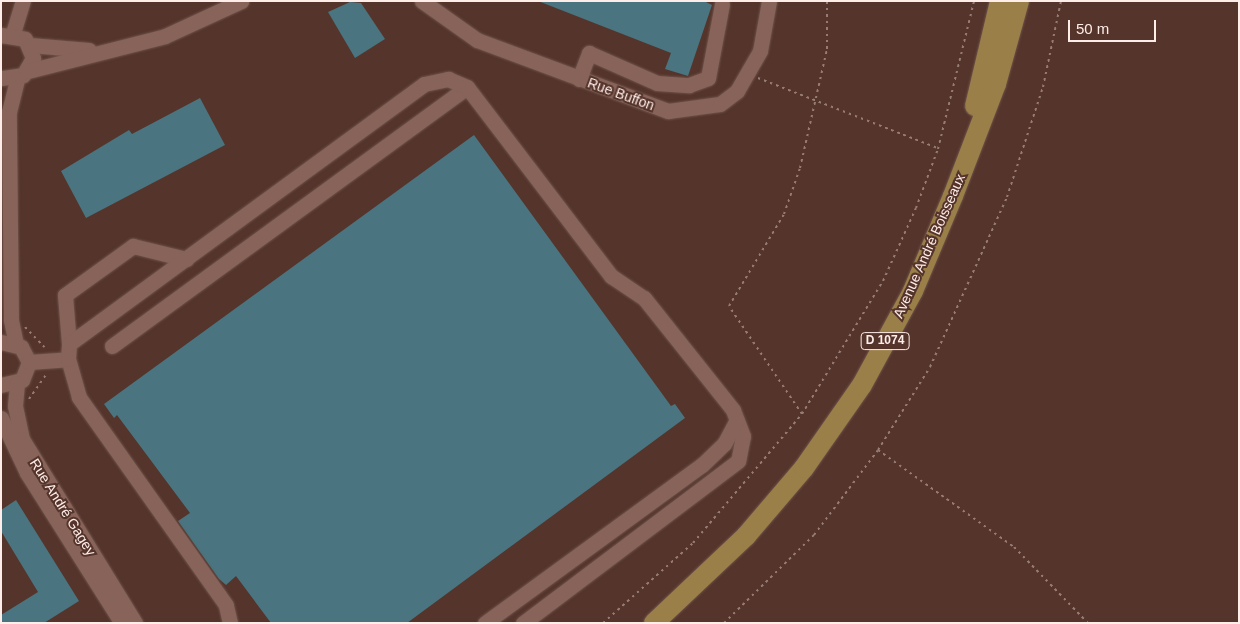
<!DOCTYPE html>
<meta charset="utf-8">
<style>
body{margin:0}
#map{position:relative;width:1240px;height:624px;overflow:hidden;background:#55342b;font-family:Helvetica,sans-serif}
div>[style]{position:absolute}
.building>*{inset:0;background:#4a747f}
.path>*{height:2px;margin-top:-1px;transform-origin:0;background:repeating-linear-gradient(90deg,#977c75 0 2.5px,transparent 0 6.5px)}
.roads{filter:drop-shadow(0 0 1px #6c524a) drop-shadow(0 0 1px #6c524a)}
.minor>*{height:15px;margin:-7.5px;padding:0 7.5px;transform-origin:7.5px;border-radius:7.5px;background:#876359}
.major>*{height:20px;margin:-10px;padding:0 10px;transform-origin:10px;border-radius:10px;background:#9a7f48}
span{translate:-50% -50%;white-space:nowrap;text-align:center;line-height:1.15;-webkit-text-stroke:4px #55342b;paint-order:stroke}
.shield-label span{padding:1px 4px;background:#55342b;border:1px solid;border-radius:4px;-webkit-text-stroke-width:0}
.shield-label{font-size:12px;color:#feede8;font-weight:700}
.street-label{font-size:14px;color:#feede8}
.frame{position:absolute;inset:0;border:2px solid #feede8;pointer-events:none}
.scale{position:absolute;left:1068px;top:20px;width:88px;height:22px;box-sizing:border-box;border:2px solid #feede8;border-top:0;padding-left:6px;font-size:15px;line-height:18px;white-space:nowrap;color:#feede8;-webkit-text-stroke:4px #55342b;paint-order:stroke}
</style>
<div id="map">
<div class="building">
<div style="clip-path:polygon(538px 1px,704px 1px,712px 5px,688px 76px,665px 69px,671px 53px)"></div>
<div style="clip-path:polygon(350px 2px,361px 3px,385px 39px,355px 58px,328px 12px)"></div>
<div style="clip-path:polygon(200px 98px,225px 145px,86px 218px,61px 171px,129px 130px,132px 134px)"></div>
<div style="clip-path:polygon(474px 135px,671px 406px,675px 404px,685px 418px,407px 623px,271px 623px,236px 576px,226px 585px,219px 579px,178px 521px,190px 513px,117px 415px,114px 418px,104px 404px)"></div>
<div style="clip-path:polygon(16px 500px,79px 601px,44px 623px,1px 623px,1px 615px,38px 592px,1px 531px,1px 510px)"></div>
</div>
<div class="path">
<div style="left:758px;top:78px;width:193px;rotate:21.3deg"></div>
<div style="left:25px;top:327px;width:28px;rotate:46deg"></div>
<div style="left:29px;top:399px;width:29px;rotate:-55deg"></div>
<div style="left:802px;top:414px;width:156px;rotate:-58.7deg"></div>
<div style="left:883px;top:281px;width:80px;rotate:-65.7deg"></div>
<div style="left:916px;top:208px;width:63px;rotate:-69.6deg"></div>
<div style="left:938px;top:149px;width:152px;rotate:-76.3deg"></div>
<div style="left:878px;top:450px;width:167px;rotate:35.5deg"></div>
<div style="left:1014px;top:547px;width:106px;rotate:45.8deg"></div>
<div style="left:603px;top:623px;width:120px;rotate:-41.6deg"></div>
<div style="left:693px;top:543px;width:169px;rotate:-49.8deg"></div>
<div style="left:802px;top:414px;width:130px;rotate:-124.1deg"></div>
<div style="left:729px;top:306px;width:107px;rotate:-59.1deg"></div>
<div style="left:784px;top:214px;width:49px;rotate:-70.8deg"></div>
<div style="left:800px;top:168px;width:122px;rotate:-77.2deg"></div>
<div style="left:827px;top:49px;width:48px;rotate:-90deg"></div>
<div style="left:724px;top:623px;width:126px;rotate:-44.4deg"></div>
<div style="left:814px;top:535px;width:106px;rotate:-53deg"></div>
<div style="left:878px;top:450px;width:98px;rotate:-57.9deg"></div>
<div style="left:930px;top:367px;width:187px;rotate:-65.6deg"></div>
<div style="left:1007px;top:197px;width:116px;rotate:-71.9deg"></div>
<div style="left:1043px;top:87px;width:88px;rotate:-78.2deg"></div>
</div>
<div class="roads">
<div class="minor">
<div style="left:422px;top:1px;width:67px;rotate:35.3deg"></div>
<div style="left:477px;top:40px;width:204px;rotate:20.4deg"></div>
<div style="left:668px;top:111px;width:52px;rotate:-7.7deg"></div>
<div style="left:720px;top:104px;width:21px;rotate:-37deg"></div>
<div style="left:737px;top:91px;width:46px;rotate:-60.1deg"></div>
<div style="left:760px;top:51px;width:51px;rotate:-79.8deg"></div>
<div style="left:13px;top:33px;width:34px;rotate:-73deg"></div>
<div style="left:1px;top:35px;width:24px;rotate:9deg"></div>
<div style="left:25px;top:39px;width:21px;rotate:67deg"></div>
<div style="left:33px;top:58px;width:20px;rotate:120deg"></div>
<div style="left:23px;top:75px;width:22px;rotate:172deg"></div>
<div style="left:30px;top:45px;width:59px;rotate:4.8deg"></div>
<div style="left:28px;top:71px;width:141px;rotate:-14.3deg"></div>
<div style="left:165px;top:36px;width:84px;rotate:-24.7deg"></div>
<div style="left:579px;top:79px;width:28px;rotate:-69deg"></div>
<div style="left:589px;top:53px;width:74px;rotate:23.8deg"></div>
<div style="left:657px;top:83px;width:32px;rotate:4deg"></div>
<div style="left:689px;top:85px;width:20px;rotate:-20deg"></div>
<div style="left:708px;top:78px;width:75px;rotate:-79.3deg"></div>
<div style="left:1px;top:342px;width:21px;rotate:14deg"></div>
<div style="left:21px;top:347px;width:17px;rotate:62deg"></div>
<div style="left:29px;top:362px;width:19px;rotate:111deg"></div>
<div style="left:22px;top:380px;width:22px;rotate:167deg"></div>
<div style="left:16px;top:344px;width:25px;rotate:-102deg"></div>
<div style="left:11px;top:320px;width:208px;rotate:-90.6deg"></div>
<div style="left:9px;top:112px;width:34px;rotate:-76deg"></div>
<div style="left:69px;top:344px;width:49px;rotate:-94.7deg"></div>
<div style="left:65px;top:295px;width:84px;rotate:-35.8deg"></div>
<div style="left:133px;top:246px;width:55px;rotate:13.8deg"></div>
<div style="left:112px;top:346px;width:439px;rotate:-36.1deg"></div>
<div style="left:29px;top:362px;width:39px;rotate:-4deg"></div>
<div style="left:17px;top:383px;width:23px;rotate:95deg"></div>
<div style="left:15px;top:406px;width:34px;rotate:78deg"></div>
<div style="left:22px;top:439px;width:216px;rotate:58.4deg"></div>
<div style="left:1px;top:418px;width:61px;rotate:64.7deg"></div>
<div style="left:27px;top:473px;width:178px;rotate:57.7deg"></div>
<div style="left:230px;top:623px;width:18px;rotate:-103deg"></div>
<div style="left:226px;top:605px;width:255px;rotate:-125.3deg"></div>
<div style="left:79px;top:397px;width:40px;rotate:-106deg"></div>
<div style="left:68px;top:359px;width:15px;rotate:-86deg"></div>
<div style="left:69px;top:344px;width:440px;rotate:-36.2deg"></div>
<div style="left:424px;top:84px;width:25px;rotate:-12deg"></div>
<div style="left:448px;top:79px;width:21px;rotate:23deg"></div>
<div style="left:467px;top:87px;width:238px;rotate:52.7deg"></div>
<div style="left:611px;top:276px;width:40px;rotate:34deg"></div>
<div style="left:644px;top:298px;width:143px;rotate:51.5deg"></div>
<div style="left:733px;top:410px;width:28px;rotate:69deg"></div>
<div style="left:743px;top:436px;width:25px;rotate:101deg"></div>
<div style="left:738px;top:461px;width:269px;rotate:143deg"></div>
<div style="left:485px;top:623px;width:268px;rotate:-36.1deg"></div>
<div style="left:702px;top:465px;width:30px;rotate:-44deg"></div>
<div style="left:724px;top:444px;width:27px;rotate:-62deg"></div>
</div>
<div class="major">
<div style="left:975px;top:106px;width:108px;rotate:-76.6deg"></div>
<div style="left:654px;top:623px;width:127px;rotate:-43.4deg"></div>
<div style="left:746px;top:536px;width:89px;rotate:-49.5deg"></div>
<div style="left:804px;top:468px;width:101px;rotate:-55.1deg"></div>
<div style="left:862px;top:385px;width:107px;rotate:-61.5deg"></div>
<div style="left:913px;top:291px;width:103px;rotate:-67.2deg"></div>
<div style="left:953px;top:196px;width:120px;rotate:-69deg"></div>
<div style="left:996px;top:84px;width:86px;rotate:-74.5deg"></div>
</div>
</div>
<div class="shield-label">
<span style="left:885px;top:341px">D 1074</span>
</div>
<div class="street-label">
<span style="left:621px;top:94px;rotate:20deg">Rue Buffon</span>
<span style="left:929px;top:246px;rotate:-66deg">Avenue André Boisseaux</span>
<span style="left:63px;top:507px;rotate:58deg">Rue André Gagey</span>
</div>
<div class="frame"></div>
<div class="scale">50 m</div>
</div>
